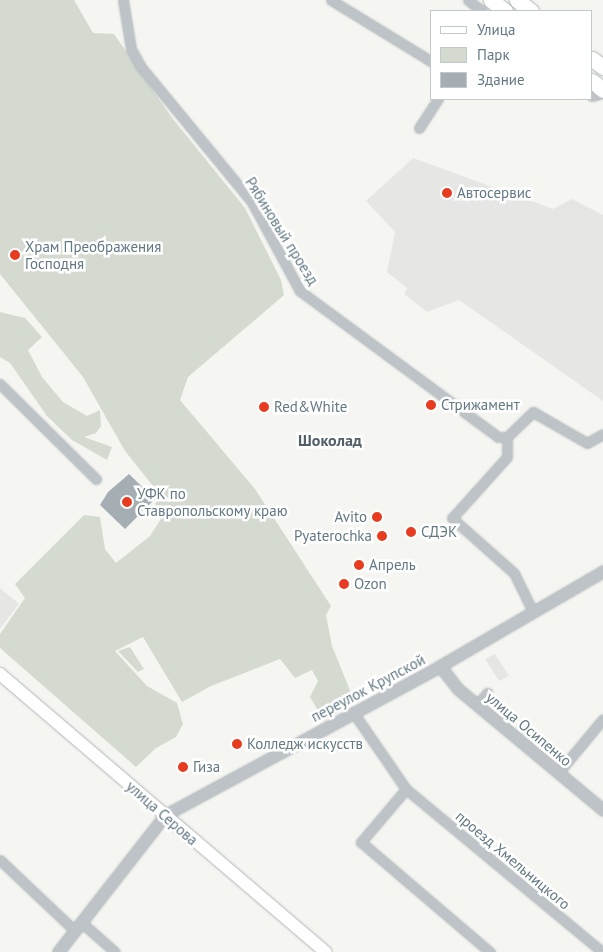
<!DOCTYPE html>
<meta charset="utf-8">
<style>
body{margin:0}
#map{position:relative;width:603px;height:952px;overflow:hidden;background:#f5f5f1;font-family:"PT Sans",sans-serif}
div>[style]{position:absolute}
.built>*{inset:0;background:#e6e7e5}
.green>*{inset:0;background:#d5dad0}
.building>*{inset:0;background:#a5afb3}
.roads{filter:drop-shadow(0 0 1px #b0b7ba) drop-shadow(0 0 1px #b0b7ba)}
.minor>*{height:9px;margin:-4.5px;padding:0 4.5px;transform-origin:4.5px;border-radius:4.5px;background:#bdc3c6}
.tertiary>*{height:11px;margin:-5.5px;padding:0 5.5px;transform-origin:5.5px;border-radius:5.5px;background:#bdc3c6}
.secondary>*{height:12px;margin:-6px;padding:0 6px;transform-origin:6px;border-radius:6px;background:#fff}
.primary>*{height:15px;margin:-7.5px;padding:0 7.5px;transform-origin:7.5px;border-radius:7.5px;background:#fff}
.dots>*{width:14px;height:14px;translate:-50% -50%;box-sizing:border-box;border:2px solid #fff;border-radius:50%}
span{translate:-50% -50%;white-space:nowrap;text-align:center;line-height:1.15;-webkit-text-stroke:5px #fff;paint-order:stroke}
.poi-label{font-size:15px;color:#637883}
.left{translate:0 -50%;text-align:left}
.right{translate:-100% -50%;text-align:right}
.street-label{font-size:15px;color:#637883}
.neighbourhood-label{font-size:16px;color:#526068;font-weight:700}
.legend{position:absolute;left:430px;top:10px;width:162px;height:90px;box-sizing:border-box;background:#fff;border:1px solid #c1c9cd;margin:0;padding:6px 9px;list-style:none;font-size:15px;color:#637883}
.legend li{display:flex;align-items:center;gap:10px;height:25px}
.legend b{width:25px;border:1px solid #c1c9cd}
</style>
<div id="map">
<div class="built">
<div style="clip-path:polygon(413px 158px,553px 209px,572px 199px,603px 215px,603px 401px,459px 300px,427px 312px,404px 294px,407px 288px,387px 272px,395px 232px,366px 201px)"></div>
<div style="clip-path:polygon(0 588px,19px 604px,0 629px)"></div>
<div style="clip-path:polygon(495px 654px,509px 676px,499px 681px,485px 659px)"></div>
</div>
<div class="green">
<div style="clip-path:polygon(0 0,74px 0,93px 33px,114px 34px,173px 119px,245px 208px,281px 280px,284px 295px,188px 377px,180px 400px,255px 489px,331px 606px,326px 615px,332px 646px,351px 693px,341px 710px,324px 721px,310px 697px,318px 681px,312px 670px,295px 678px,280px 659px,211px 686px,182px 702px,143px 637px,115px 651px,147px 686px,177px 703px,183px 724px,176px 737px,156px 748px,136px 767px,0 648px,0 634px,25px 598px,15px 584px,84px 515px,100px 517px,105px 549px,116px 563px,150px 536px,164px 514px,155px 504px,161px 496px,125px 451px,83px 377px,0 274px)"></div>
<div style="clip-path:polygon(0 312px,25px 318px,42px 337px,28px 350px,42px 377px,63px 402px,87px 416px,100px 410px,101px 426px,96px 433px,84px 437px,112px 447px,107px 460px,72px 440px,47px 416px,10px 363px,0 357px)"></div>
<div style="clip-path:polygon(130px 647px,144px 669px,138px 672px,118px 651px)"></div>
</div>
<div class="building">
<div style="clip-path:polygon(129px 474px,155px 499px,125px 529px,100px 505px,108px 492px)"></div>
</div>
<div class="roads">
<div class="minor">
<div style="left:123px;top:0;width:50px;rotate:80.7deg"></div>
<div style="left:131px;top:49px;width:21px;rotate:61deg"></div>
<div style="left:141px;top:67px;width:175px;rotate:50.6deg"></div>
<div style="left:252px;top:202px;width:101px;rotate:61.7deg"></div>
<div style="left:300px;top:291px;width:246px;rotate:36.4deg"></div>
<div style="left:498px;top:437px;width:9px"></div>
<div style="left:507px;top:437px;width:36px;rotate:-44deg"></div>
<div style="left:533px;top:412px;width:62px;rotate:29.9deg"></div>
<div style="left:587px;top:443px;width:18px;rotate:-29deg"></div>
<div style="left:331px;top:0;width:119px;rotate:31.5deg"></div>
<div style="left:468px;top:0;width:18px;rotate:38deg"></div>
<div style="left:592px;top:96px;width:11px;rotate:-15deg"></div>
<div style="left:419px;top:128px;width:35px;rotate:-57deg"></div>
<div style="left:0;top:384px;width:135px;rotate:44.7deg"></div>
<div style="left:507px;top:437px;width:20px;rotate:90deg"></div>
<div style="left:507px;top:457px;width:82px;rotate:132deg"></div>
<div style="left:452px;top:518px;width:83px;rotate:41.6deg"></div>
<div style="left:514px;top:573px;width:43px;rotate:64deg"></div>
<div style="left:477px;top:705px;width:16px;rotate:-50deg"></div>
<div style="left:353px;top:712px;width:93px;rotate:55.5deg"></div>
<div style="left:406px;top:789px;width:70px;rotate:130.3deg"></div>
<div style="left:361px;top:842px;width:170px;rotate:40.5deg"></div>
<div style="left:558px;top:773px;width:70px;rotate:-50.2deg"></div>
<div style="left:406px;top:789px;width:255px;rotate:39.7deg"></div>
<div style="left:0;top:860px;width:103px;rotate:43.4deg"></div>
<div style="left:81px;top:922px;width:45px;rotate:41.4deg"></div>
</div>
<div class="tertiary">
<div style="left:440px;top:666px;width:29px;rotate:52deg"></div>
<div style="left:458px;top:689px;width:189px;rotate:39.8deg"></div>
<div style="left:58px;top:952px;width:174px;rotate:-52deg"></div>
<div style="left:165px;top:815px;width:313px;rotate:-28.4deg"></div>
<div style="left:440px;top:666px;width:189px;rotate:-30.2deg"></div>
</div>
<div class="secondary">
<div style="left:0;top:674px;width:428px;rotate:40.5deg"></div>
</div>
<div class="primary">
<div style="left:491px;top:0;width:18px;rotate:38deg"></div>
<div style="left:517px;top:0;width:18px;rotate:38deg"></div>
<div style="left:592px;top:59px;width:14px;rotate:36deg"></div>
<div style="left:592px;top:81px;width:14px;rotate:39deg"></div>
</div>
</div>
<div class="dots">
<div style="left:447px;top:193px;background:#e73c20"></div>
<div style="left:15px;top:255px;background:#e73c20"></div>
<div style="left:431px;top:405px;background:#e73c20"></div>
<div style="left:264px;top:407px;background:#e73c20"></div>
<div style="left:127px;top:502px;background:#e73c20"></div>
<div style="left:377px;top:517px;background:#e73c20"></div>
<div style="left:411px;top:532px;background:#e73c20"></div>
<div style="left:382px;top:536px;background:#e73c20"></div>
<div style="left:359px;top:565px;background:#e73c20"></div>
<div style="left:344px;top:584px;background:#e73c20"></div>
<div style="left:237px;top:744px;background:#e73c20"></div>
<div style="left:183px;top:767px;background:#e73c20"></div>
</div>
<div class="poi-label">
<span class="left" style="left:457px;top:193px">Автосервис</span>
<span class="left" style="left:25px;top:255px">Храм Преображения<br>Господня</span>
<span class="left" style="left:441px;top:405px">Стрижамент</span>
<span class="left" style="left:274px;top:407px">Red&amp;White</span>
<span class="left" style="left:137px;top:502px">УФК по<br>Ставропольскому краю</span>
<span class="right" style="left:367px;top:517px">Avito</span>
<span class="left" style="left:421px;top:532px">СДЭК</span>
<span class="right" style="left:372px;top:536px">Pyaterochka</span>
<span class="left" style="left:369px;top:565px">Апрель</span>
<span class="left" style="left:354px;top:584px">Ozon</span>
<span class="left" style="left:247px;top:744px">Колледж искусств</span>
<span class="left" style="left:193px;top:767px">Гиза</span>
</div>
<div class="street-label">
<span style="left:282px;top:231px;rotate:58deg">Рябиновый проезд</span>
<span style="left:368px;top:688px;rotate:-28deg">переулок Крупской</span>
<span style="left:529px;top:729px;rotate:40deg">улица Осипенко</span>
<span style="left:162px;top:813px;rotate:41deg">улица Серова</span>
<span style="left:513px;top:860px;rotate:40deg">проезд Хмельницкого</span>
</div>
<div class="neighbourhood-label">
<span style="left:330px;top:440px">Шоколад</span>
</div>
<ul class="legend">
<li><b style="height:6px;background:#fff"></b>Улица</li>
<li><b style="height:14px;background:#d5dad0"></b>Парк</li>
<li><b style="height:14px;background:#a5afb3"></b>Здание</li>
</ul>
</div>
